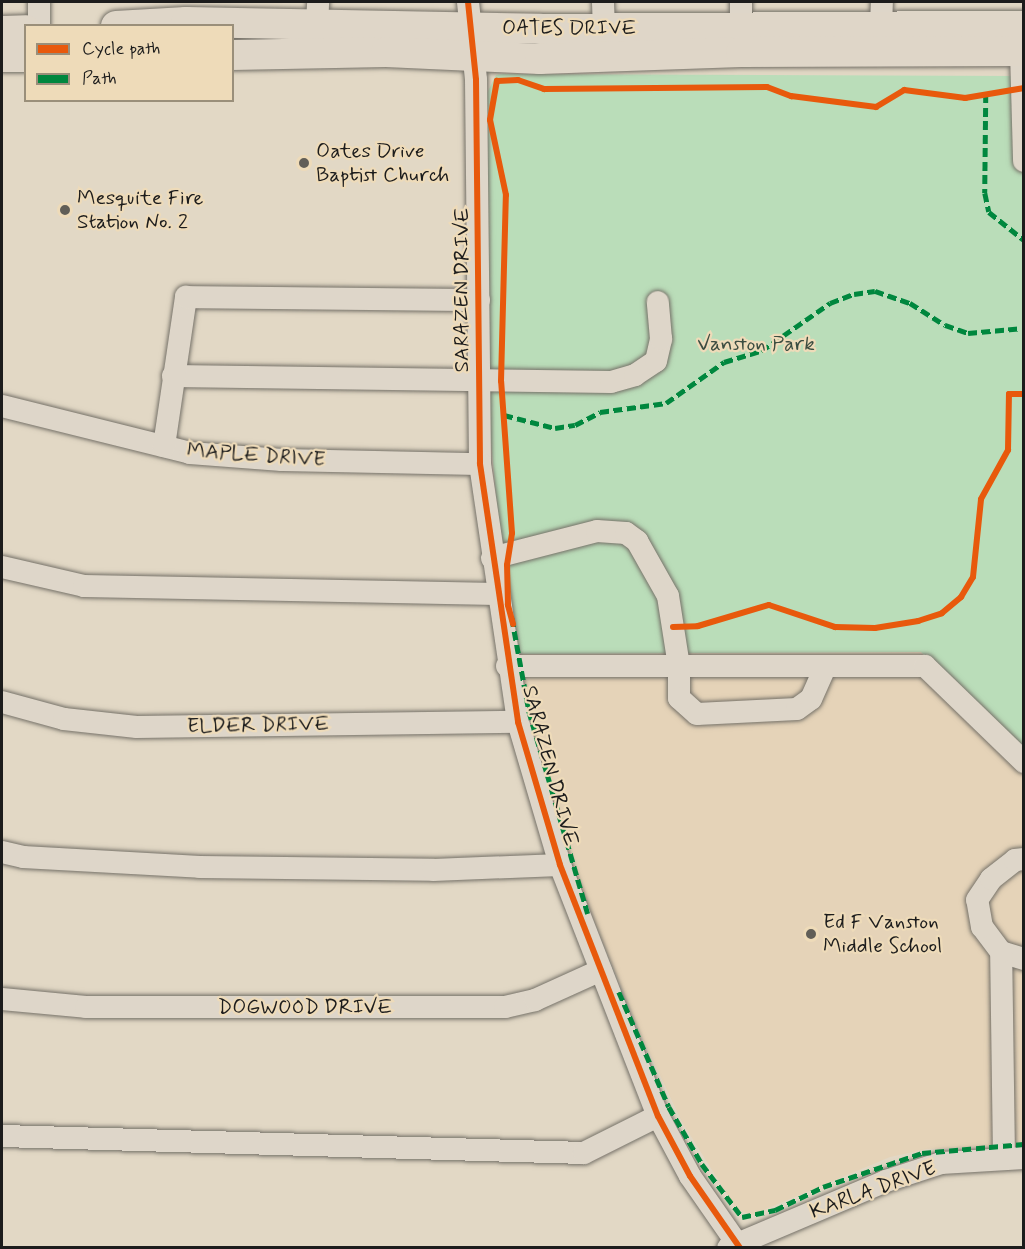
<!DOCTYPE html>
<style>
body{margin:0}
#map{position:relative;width:1025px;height:1249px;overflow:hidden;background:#e2d8c5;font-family:Mynerve,sans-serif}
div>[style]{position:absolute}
.built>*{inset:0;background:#e5d3b8}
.green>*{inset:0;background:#baddb9}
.roads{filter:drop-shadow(0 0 2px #757168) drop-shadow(0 0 2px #757168)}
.minor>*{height:22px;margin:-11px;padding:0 11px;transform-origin:11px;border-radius:11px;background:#ded6c9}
.major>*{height:30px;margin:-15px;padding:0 15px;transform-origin:15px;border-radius:15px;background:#dfd6c8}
.quiet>*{height:4.5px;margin-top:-2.25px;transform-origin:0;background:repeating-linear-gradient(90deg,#00873e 0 9px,transparent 0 13.5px)}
.cycleway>*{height:6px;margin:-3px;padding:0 3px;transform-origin:3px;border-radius:3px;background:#e8590c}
.dots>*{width:16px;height:16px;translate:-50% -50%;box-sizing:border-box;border:3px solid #eedbb9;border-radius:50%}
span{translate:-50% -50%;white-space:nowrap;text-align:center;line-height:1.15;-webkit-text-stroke:4.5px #eedbb9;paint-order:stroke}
.street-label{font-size:21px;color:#1c1c1c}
.poi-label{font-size:21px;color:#1c1c1c}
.left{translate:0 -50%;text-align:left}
.park-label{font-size:21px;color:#3b4d41}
.frame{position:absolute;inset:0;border:3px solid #1c1c1c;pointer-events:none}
.legend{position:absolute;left:24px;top:24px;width:210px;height:78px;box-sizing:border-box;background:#eedbb9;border:2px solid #9a8f7a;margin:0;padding:8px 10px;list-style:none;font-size:18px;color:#1c1c1c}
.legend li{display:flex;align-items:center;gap:12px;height:30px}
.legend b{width:30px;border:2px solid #9a8f7a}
</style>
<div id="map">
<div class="built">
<div style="clip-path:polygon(921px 652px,1023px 749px,1023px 1144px,927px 1149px,890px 1157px,752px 1215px,737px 1210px,682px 1122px,642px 1037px,557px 831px,511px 654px)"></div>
</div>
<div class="green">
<div style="clip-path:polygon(503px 74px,1023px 76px,1023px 749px,921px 652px,511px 654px,489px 420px,487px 93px,496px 75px)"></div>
</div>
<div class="roads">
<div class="minor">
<div style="left:468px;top:2px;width:78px;rotate:84.1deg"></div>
<div style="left:476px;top:80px;width:384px;rotate:89.4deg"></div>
<div style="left:480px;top:464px;width:261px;rotate:81.6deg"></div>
<div style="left:518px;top:722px;width:149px;rotate:73.6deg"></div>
<div style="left:560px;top:865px;width:269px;rotate:68.7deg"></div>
<div style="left:658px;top:1116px;width:68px;rotate:61.9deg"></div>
<div style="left:690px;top:1176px;width:88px;rotate:55.2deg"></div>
<div style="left:603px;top:2px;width:26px;rotate:88deg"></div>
<div style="left:317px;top:24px;width:22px;rotate:-87deg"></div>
<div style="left:39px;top:26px;width:24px;rotate:-90deg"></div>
<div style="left:881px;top:27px;width:25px;rotate:-88deg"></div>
<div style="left:741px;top:42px;width:40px;rotate:-90deg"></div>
<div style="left:1021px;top:51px;width:110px;rotate:88.4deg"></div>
<div style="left:173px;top:376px;width:438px;rotate:0.8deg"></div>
<div style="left:611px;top:382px;width:25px;rotate:-16deg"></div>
<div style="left:635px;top:375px;width:25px;rotate:-34deg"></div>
<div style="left:656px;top:361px;width:23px;rotate:-77deg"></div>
<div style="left:661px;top:339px;width:37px;rotate:-95deg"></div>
<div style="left:2px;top:406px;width:194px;rotate:14deg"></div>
<div style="left:190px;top:453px;width:92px;rotate:4.4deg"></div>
<div style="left:282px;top:460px;width:198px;rotate:1.2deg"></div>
<div style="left:164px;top:446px;width:151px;rotate:-81.6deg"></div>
<div style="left:186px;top:297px;width:293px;rotate:0.6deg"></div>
<div style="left:492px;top:558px;width:108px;rotate:-14.4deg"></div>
<div style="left:597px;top:531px;width:29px;rotate:4deg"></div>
<div style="left:626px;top:533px;width:14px;rotate:36deg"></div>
<div style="left:637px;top:541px;width:63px;rotate:60.6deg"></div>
<div style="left:668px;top:596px;width:71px;rotate:81.1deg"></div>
<div style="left:679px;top:666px;width:32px;rotate:90deg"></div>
<div style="left:679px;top:698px;width:24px;rotate:42deg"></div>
<div style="left:697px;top:714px;width:100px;rotate:-2.9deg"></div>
<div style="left:797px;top:709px;width:17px;rotate:-36deg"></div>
<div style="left:811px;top:699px;width:36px;rotate:-66deg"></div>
<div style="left:2px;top:567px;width:84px;rotate:13deg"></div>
<div style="left:84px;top:586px;width:413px;rotate:1.1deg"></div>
<div style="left:507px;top:666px;width:418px"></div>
<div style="left:925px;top:666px;width:138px;rotate:44.1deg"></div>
<div style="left:2px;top:702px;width:64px;rotate:15.3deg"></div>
<div style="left:64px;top:719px;width:73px;rotate:6.3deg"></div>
<div style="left:137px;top:727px;width:381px;rotate:-0.8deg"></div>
<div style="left:2px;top:852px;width:22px;rotate:13deg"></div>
<div style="left:23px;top:857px;width:177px;rotate:3.2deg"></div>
<div style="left:200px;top:867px;width:233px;rotate:0.7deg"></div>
<div style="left:433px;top:870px;width:127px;rotate:-2.3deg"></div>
<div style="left:1001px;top:952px;width:24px;rotate:17deg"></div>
<div style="left:2px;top:999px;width:84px;rotate:5.4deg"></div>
<div style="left:86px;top:1007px;width:419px"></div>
<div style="left:505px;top:1007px;width:31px;rotate:-13deg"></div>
<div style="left:535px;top:1000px;width:72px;rotate:-24.4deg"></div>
<div style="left:2px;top:1136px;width:582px;rotate:1.67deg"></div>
<div style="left:584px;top:1153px;width:83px;rotate:-26.6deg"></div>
<div style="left:1004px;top:1158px;width:206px;rotate:-90.8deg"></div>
<div style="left:1001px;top:952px;width:31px;rotate:-127deg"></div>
<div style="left:982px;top:927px;width:27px;rotate:-100deg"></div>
<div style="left:977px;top:900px;width:25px;rotate:-56deg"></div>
<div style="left:991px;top:879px;width:31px;rotate:-38deg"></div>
<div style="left:1015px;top:860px;width:9px;rotate:-6deg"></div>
<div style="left:728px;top:1248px;width:172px;rotate:-23deg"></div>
<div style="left:886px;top:1181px;width:58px;rotate:-18.1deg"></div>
<div style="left:941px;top:1163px;width:83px;rotate:-3.4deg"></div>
</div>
<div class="major">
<div style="left:116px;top:26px;width:70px;rotate:-3.3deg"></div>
<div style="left:186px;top:22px;width:354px;rotate:1.1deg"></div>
<div style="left:540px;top:29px;width:484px;rotate:-0.4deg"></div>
<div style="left:2px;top:31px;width:24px;rotate:-2deg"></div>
<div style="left:232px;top:55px;width:154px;rotate:-1.1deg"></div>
<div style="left:386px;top:52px;width:154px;rotate:2.6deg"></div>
<div style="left:540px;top:59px;width:201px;rotate:-2deg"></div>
<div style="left:741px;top:52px;width:283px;rotate:-0.2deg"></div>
<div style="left:2px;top:57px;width:24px"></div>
</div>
</div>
<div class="quiet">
<div style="left:986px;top:94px;width:99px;rotate:90.6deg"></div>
<div style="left:985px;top:193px;width:19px;rotate:78deg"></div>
<div style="left:989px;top:212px;width:45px;rotate:38.7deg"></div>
<div style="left:504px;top:415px;width:53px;rotate:14.3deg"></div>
<div style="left:555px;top:428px;width:20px;rotate:-9deg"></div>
<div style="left:575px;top:425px;width:28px;rotate:-27deg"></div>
<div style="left:600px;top:412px;width:67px;rotate:-7.8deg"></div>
<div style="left:666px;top:403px;width:71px;rotate:-35.3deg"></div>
<div style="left:724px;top:362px;width:39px;rotate:-17deg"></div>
<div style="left:761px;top:351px;width:84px;rotate:-34.8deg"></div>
<div style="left:830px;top:303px;width:26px;rotate:-21deg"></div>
<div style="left:854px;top:294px;width:21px;rotate:-8deg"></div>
<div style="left:875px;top:291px;width:37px;rotate:19deg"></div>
<div style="left:910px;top:303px;width:41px;rotate:32.2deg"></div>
<div style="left:945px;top:325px;width:24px;rotate:19deg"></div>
<div style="left:968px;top:333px;width:56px;rotate:-5.1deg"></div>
<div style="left:512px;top:618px;width:95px;rotate:79.6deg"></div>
<div style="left:529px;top:711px;width:211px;rotate:73.8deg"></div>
<div style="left:619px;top:992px;width:125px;rotate:66.5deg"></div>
<div style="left:669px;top:1107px;width:66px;rotate:59.9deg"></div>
<div style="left:702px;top:1164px;width:66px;rotate:53deg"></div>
<div style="left:742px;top:1217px;width:34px;rotate:-12deg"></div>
<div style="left:775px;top:1210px;width:53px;rotate:-25.6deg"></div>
<div style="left:823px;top:1187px;width:105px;rotate:-19deg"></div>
<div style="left:922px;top:1153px;width:102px;rotate:-5deg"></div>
</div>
<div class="cycleway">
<div style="left:468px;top:2px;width:78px;rotate:84.1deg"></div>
<div style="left:476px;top:80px;width:384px;rotate:89.4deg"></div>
<div style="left:480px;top:464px;width:261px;rotate:81.6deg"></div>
<div style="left:518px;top:722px;width:149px;rotate:73.6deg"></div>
<div style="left:560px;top:865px;width:269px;rotate:68.7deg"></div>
<div style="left:658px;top:1116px;width:68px;rotate:61.9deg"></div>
<div style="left:690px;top:1176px;width:88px;rotate:55.2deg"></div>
<div style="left:513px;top:624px;width:20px;rotate:-105deg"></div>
<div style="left:508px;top:605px;width:40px;rotate:-91.4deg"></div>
<div style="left:507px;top:565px;width:32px;rotate:-81deg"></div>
<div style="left:512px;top:533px;width:152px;rotate:-94.1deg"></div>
<div style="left:501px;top:381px;width:186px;rotate:-88.5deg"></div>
<div style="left:506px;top:195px;width:77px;rotate:-102deg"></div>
<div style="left:490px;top:120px;width:40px;rotate:-80deg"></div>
<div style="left:497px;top:81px;width:21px;rotate:-3deg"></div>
<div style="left:518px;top:80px;width:28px;rotate:19deg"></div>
<div style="left:544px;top:89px;width:223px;rotate:-0.5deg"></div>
<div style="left:767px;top:87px;width:26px;rotate:21deg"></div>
<div style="left:791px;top:96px;width:86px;rotate:7.4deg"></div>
<div style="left:876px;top:107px;width:33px;rotate:-31deg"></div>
<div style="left:904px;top:90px;width:62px;rotate:7.5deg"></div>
<div style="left:965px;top:98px;width:60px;rotate:-9.6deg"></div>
<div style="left:673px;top:627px;width:25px;rotate:-2deg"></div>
<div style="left:698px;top:626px;width:74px;rotate:-16.5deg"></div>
<div style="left:769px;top:605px;width:70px;rotate:18.4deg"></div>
<div style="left:835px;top:627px;width:40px;rotate:1.4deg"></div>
<div style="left:875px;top:628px;width:44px;rotate:-9.2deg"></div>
<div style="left:918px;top:621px;width:25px;rotate:-18deg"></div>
<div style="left:942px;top:613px;width:25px;rotate:-40deg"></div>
<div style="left:961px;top:597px;width:23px;rotate:-59deg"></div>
<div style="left:973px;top:577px;width:78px;rotate:-84.1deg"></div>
<div style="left:981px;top:499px;width:56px;rotate:-61.1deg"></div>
<div style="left:1008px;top:450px;width:56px;rotate:-89deg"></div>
<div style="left:1009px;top:394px;width:15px"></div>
</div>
<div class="dots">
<div style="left:304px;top:163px;background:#615e57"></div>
<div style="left:65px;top:210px;background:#615e57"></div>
<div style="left:811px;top:934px;background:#615e57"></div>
</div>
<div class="street-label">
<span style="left:569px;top:28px">OATES DRIVE</span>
<span style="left:462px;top:290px;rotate:-90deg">SARAZEN DRIVE</span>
<span style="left:256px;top:455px;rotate:4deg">MAPLE DRIVE</span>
<span style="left:258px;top:725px;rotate:-1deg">ELDER DRIVE</span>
<span style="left:550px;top:766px;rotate:75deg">SARAZEN DRIVE</span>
<span style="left:305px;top:1007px">DOGWOOD DRIVE</span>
<span style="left:873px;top:1190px;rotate:-20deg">KARLA DRIVE</span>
</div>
<div class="poi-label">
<span class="left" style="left:316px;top:163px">Oates Drive<br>Baptist Church</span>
<span class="left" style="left:77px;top:210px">Mesquite Fire<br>Station No. 2</span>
<span class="left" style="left:823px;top:934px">Ed F Vanston<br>Middle School</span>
</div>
<div class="park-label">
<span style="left:756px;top:344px">Vanston Park</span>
</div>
<div class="frame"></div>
<ul class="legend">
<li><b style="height:8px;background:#e8590c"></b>Cycle path</li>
<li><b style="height:8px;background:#00873e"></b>Path</li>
</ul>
</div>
